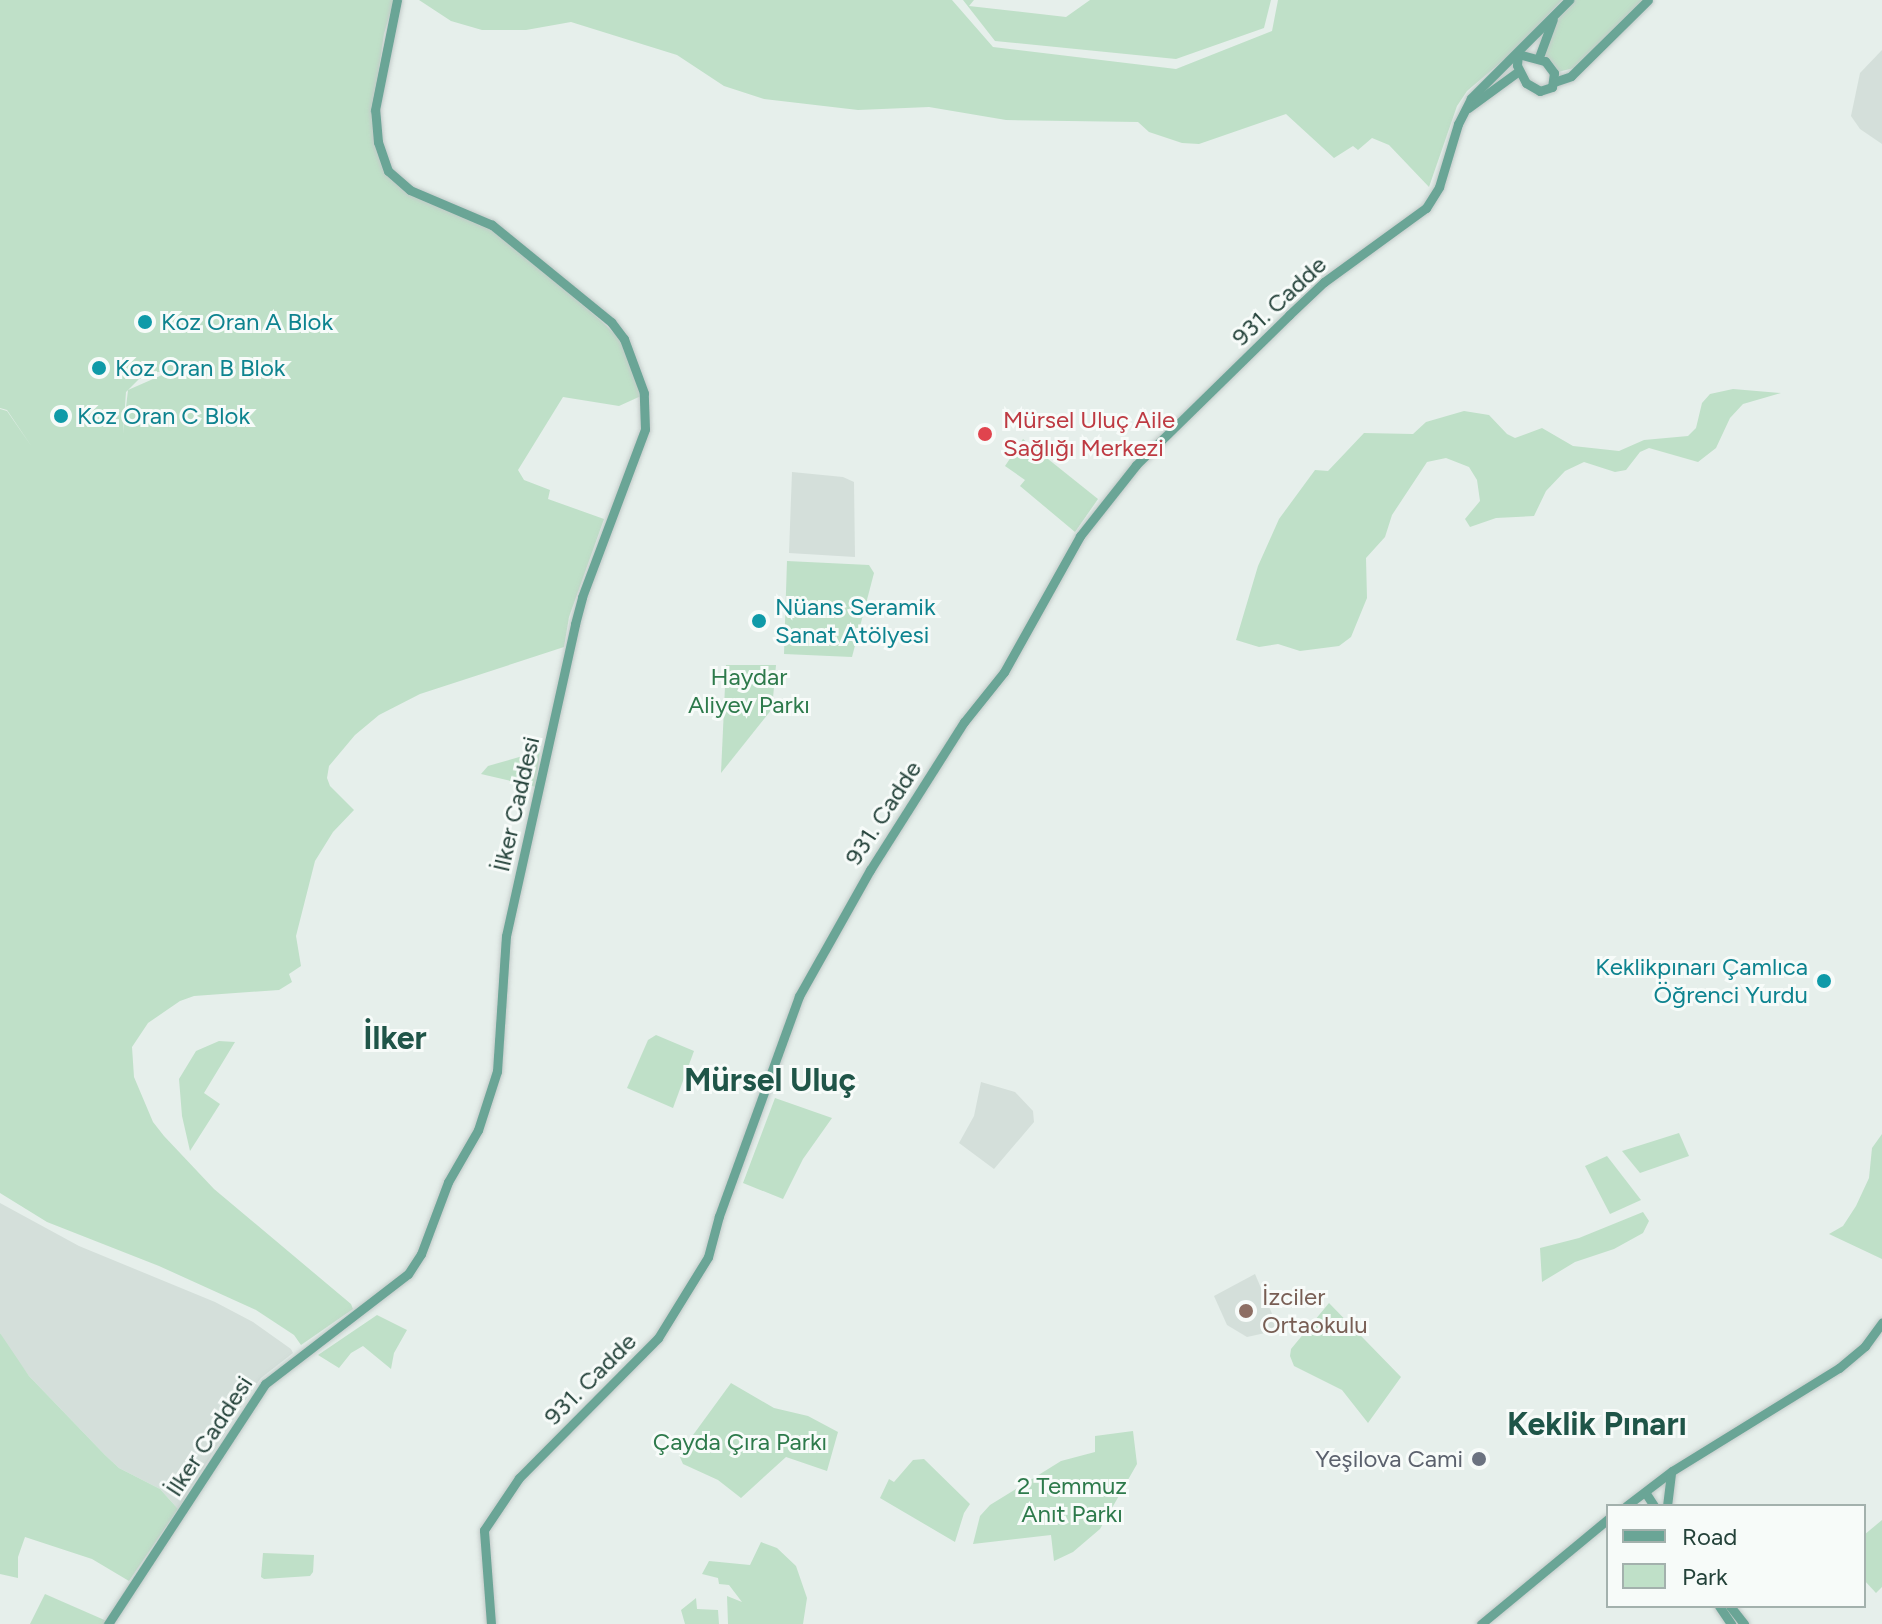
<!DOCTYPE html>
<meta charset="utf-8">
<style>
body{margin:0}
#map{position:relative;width:1882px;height:1624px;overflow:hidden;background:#e6efeb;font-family:Figtree,sans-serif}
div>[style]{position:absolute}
.built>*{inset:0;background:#d4dfda}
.green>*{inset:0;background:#bfe0c8}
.roads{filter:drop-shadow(0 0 2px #c2cac8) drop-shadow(0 0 2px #c2cac8)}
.major>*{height:9px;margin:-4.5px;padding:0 4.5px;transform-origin:4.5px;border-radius:4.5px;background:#6aa596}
.dots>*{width:22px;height:22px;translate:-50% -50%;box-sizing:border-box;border:4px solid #f7fbf9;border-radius:50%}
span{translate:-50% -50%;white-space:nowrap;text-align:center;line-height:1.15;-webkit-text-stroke:6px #f7fbf9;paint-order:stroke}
.street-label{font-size:24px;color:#24423a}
.culture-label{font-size:24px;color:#0d838f}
.left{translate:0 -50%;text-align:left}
.right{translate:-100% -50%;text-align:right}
.health-label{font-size:24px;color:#be3a42}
.park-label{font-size:24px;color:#2d7a4b}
.education-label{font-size:24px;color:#785e54}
.worship-label{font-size:24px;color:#5b616d}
.district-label{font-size:32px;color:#1f5548;font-weight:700}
.legend{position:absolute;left:1606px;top:1504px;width:260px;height:104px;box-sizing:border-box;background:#f7fbf9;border:2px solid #a3b1ad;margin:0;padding:10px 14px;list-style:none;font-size:24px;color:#24423a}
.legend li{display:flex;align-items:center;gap:16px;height:40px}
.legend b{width:40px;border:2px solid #a3b1ad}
</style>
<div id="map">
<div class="built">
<div style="clip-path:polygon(1882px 50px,1882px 144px,1860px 129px,1851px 116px,1860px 73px)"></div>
<div style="clip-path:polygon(792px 472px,843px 477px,854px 482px,855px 557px,789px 553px)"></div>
<div style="clip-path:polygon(981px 1082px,1015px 1092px,1033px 1111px,1034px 1122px,994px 1169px,959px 1143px,974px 1116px)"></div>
<div style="clip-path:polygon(0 1203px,79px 1246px,215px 1302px,253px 1322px,291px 1349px,293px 1353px,261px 1378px,248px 1396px,178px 1509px,160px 1489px,119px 1468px,105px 1455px,29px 1376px,4px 1342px,0 1333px)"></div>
<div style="clip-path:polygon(1255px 1274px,1279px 1330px,1247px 1337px,1227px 1325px,1214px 1296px)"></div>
</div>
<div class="green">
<div style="clip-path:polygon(evenodd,0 0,394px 0,384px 34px,373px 110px,391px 176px,491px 227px,600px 320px,620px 339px,641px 396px,619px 406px,563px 397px,518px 470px,524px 480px,550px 490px,548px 499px,604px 519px,569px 617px,564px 647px,420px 694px,379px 715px,355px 735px,329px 766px,327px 778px,330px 786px,354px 810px,333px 832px,315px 861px,296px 936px,301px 966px,289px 974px,292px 982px,279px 990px,194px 996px,180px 1001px,148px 1023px,132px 1047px,134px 1077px,153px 1122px,164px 1136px,214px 1189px,351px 1304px,353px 1309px,301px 1345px,294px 1335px,256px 1310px,159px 1266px,47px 1222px,0 1193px,0 409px,7px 411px,32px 447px,7px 410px,0 408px,0 0,157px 372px,169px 372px,128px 390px,123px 434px,126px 392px,139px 379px,157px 372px)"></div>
<div style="clip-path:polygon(419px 0,952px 0,993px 47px,1176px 69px,1272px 31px,1278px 0,1562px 0,1513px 52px,1467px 91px,1457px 106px,1429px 187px,1389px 145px,1372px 138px,1358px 150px,1353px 146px,1334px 158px,1286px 114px,1199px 144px,1182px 143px,1149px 132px,1138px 122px,1006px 120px,929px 107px,858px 110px,764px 99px,724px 86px,677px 55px,571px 22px,526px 30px,482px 30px,451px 21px)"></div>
<div style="clip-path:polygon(963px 0,974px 0,969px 6px,1066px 17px,1090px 0,1271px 0,1264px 28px,1176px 59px,995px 41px)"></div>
<div style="clip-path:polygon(1569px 0,1648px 0,1582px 66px,1554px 73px,1541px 48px)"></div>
<div style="clip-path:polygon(1733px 389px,1781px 393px,1743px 404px,1730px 418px,1716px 448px,1698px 462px,1649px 448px,1640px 452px,1626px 470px,1615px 472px,1584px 462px,1565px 471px,1546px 491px,1534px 516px,1496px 518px,1470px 527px,1465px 519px,1480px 501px,1477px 480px,1469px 467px,1446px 458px,1427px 462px,1392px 515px,1385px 537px,1366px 558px,1367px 598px,1351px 637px,1339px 646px,1300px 651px,1278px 644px,1259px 647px,1236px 640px,1258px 566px,1279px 519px,1315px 470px,1328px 471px,1364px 433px,1413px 434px,1426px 422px,1464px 411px,1489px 415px,1507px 434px,1515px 438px,1542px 428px,1573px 446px,1619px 451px,1644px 440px,1688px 436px,1696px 428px,1702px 403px,1710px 394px)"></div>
<div style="clip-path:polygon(1023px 439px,1098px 499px,1075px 532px,1020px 486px,1025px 480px,1005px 466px)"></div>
<div style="clip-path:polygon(787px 561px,869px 565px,874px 573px,852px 657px,784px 654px)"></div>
<div style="clip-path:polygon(726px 665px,776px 665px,772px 709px,721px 773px)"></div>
<div style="clip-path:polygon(540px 751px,536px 787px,481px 774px,488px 766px)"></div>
<div style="clip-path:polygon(656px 1035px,694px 1051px,673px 1108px,627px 1088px,648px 1040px)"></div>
<div style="clip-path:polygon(219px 1041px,235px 1042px,204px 1093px,220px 1104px,190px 1151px,182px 1116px,179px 1079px,196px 1051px)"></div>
<div style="clip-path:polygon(775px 1098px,832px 1118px,803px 1159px,783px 1199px,743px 1183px)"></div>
<div style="clip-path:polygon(1679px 1133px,1689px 1156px,1640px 1173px,1622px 1151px)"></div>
<div style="clip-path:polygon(1882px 1134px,1882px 1259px,1829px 1234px,1843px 1226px,1856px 1206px,1869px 1178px,1872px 1148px)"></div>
<div style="clip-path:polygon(1607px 1156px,1641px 1200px,1610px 1214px,1585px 1166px)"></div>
<div style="clip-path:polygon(1643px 1212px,1649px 1221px,1643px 1233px,1614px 1249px,1575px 1262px,1542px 1282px,1540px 1248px,1579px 1238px)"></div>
<div style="clip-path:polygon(1329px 1303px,1401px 1377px,1368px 1423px,1342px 1390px,1294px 1366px,1290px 1356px,1291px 1349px)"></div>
<div style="clip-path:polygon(377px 1315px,407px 1330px,394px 1353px,391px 1369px,363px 1346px,351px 1353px,339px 1368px,318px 1355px)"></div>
<div style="clip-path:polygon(0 1333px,29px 1376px,105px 1455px,119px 1468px,160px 1489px,178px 1509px,129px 1581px,92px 1559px,25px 1537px,18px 1557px,18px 1578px,0 1574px)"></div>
<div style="clip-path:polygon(731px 1383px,774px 1408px,808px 1416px,838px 1432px,827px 1471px,786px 1457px,741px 1498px,718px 1480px,683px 1464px,679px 1455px,685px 1446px)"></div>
<div style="clip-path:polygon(1133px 1431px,1137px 1464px,1100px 1529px,1073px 1552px,1054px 1561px,1051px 1535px,973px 1544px,980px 1516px,990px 1505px,1061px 1461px,1095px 1452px,1095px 1436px)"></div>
<div style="clip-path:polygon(924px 1459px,970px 1504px,964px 1513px,955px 1542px,880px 1498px,889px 1479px,894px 1482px,913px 1460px)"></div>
<div style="clip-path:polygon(1882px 1520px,1882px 1587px,1876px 1593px,1864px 1580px,1864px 1535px)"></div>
<div style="clip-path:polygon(761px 1542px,777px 1548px,796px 1566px,807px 1598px,803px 1624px,728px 1624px,727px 1596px,742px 1602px,729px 1585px,719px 1584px,718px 1578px,702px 1574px,709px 1561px,750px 1565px)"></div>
<div style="clip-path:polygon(263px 1553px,314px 1555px,313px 1572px,310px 1576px,264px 1579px,261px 1577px)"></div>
<div style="clip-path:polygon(45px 1594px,109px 1622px,113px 1624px,30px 1624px)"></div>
<div style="clip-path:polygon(696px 1598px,697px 1609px,718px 1610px,719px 1624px,685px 1624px,681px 1610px)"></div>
</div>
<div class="roads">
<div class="major">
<div style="left:1518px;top:54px;width:28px;rotate:15deg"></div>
<div style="left:1545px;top:61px;width:15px;rotate:53deg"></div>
<div style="left:1554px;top:73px;width:14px;rotate:98deg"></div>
<div style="left:1552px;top:87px;width:13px;rotate:162deg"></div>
<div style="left:1540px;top:91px;width:16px;rotate:-150deg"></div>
<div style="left:1526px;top:83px;width:20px;rotate:-117deg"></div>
<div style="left:1517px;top:65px;width:11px;rotate:-85deg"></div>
<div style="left:1539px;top:57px;width:40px;rotate:-69.8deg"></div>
<div style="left:1554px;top:82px;width:18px;rotate:-19deg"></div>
<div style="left:1571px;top:76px;width:108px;rotate:-44.6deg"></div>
<div style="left:1468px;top:108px;width:63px;rotate:-36deg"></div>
<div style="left:1645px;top:1492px;width:17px;rotate:57deg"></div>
<div style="left:1626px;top:1506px;width:58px;rotate:-37.3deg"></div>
<div style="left:1672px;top:1471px;width:196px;rotate:-31.7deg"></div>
<div style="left:1839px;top:1368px;width:34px;rotate:-40deg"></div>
<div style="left:1865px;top:1346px;width:29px;rotate:-54deg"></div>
<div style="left:1667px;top:1506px;width:32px;rotate:-83deg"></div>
<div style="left:1719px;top:1606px;width:22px;rotate:56deg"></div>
<div style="left:1730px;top:1606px;width:23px;rotate:52deg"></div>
<div style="left:108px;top:1624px;width:287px;rotate:-56.8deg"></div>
<div style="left:265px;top:1384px;width:180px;rotate:-37.6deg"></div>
<div style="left:408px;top:1274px;width:24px;rotate:-57deg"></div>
<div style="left:421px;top:1254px;width:77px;rotate:-69.4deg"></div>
<div style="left:448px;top:1182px;width:60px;rotate:-60deg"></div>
<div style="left:478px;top:1130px;width:62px;rotate:-72.1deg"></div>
<div style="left:497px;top:1071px;width:135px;rotate:-86.2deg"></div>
<div style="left:506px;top:936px;width:320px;rotate:-77.5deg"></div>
<div style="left:575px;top:624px;width:28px;rotate:-75deg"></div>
<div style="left:582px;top:597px;width:179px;rotate:-69.4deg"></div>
<div style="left:645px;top:429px;width:36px;rotate:-92deg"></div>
<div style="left:644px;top:393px;width:58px;rotate:-110.3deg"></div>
<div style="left:624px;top:339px;width:21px;rotate:-127deg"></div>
<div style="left:611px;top:322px;width:154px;rotate:-140.8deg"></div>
<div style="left:492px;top:225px;width:89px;rotate:-156.9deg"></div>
<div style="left:410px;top:190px;width:29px;rotate:-139deg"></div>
<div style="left:388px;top:171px;width:31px;rotate:-109deg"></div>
<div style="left:378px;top:142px;width:32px;rotate:-95deg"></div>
<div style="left:375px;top:110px;width:112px;rotate:-78.7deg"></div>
<div style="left:491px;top:1624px;width:94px;rotate:-94.3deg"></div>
<div style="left:484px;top:1530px;width:63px;rotate:-56.1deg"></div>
<div style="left:519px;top:1478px;width:197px;rotate:-45.2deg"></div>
<div style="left:658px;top:1338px;width:95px;rotate:-58.3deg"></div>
<div style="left:708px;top:1257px;width:42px;rotate:-75deg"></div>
<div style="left:719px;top:1216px;width:234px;rotate:-70deg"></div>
<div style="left:799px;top:996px;width:145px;rotate:-60.6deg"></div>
<div style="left:870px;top:870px;width:175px;rotate:-57.6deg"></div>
<div style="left:964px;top:722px;width:64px;rotate:-51.3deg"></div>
<div style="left:1004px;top:672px;width:156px;rotate:-60.8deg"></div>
<div style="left:1080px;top:536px;width:90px;rotate:-51.7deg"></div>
<div style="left:1136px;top:465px;width:214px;rotate:-44.4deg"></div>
<div style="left:1289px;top:315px;width:48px;rotate:-43.3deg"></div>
<div style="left:1324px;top:282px;width:126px;rotate:-36deg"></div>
<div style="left:1426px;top:208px;width:25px;rotate:-58deg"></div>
<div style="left:1439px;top:187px;width:66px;rotate:-73.2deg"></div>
<div style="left:1458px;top:124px;width:29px;rotate:-63deg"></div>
<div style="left:1471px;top:98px;width:139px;rotate:-45deg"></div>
<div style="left:1481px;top:1624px;width:165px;rotate:-39.6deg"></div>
</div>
</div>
<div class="dots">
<div style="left:145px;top:322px;background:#0f9aa8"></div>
<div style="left:99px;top:368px;background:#0f9aa8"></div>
<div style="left:61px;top:416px;background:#0f9aa8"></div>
<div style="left:985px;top:434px;background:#e0444e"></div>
<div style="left:759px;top:621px;background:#0f9aa8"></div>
<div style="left:1824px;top:981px;background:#0f9aa8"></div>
<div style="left:1246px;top:1311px;background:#8d6e63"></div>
<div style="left:1479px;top:1459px;background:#6b7280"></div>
</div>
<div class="street-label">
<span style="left:1279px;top:301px;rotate:-43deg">931. Cadde</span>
<span style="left:516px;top:804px;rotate:-77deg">İlker Caddesi</span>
<span style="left:883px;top:813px;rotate:-57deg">931. Cadde</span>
<span style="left:590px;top:1379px;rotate:-45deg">931. Cadde</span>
<span style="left:209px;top:1436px;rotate:-57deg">İlker Caddesi</span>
</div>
<div class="culture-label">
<span class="left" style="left:161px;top:322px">Koz Oran A Blok</span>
<span class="left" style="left:115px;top:368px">Koz Oran B Blok</span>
<span class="left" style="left:77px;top:416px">Koz Oran C Blok</span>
<span class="left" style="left:775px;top:621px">Nüans Seramik<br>Sanat Atölyesi</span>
<span class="right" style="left:1808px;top:981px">Keklikpınarı Çamlıca<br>Öğrenci Yurdu</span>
</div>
<div class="health-label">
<span class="left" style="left:1003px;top:434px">Mürsel Uluç Aile<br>Sağlığı Merkezi</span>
</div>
<div class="park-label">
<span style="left:749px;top:691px">Haydar<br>Aliyev Parkı</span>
<span style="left:740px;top:1442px">Çayda Çıra Parkı</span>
<span style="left:1072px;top:1500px">2 Temmuz<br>Anıt Parkı</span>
</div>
<div class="education-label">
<span class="left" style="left:1262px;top:1311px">İzciler<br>Ortaokulu</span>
</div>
<div class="worship-label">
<span class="right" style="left:1463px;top:1459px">Yeşilova Cami</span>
</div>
<div class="district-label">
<span style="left:395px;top:1038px">İlker</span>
<span style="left:770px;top:1080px">Mürsel Uluç</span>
<span style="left:1597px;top:1424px">Keklik Pınarı</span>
</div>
<ul class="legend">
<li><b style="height:10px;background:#6aa596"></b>Road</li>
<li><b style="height:22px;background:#bfe0c8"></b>Park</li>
</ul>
</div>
